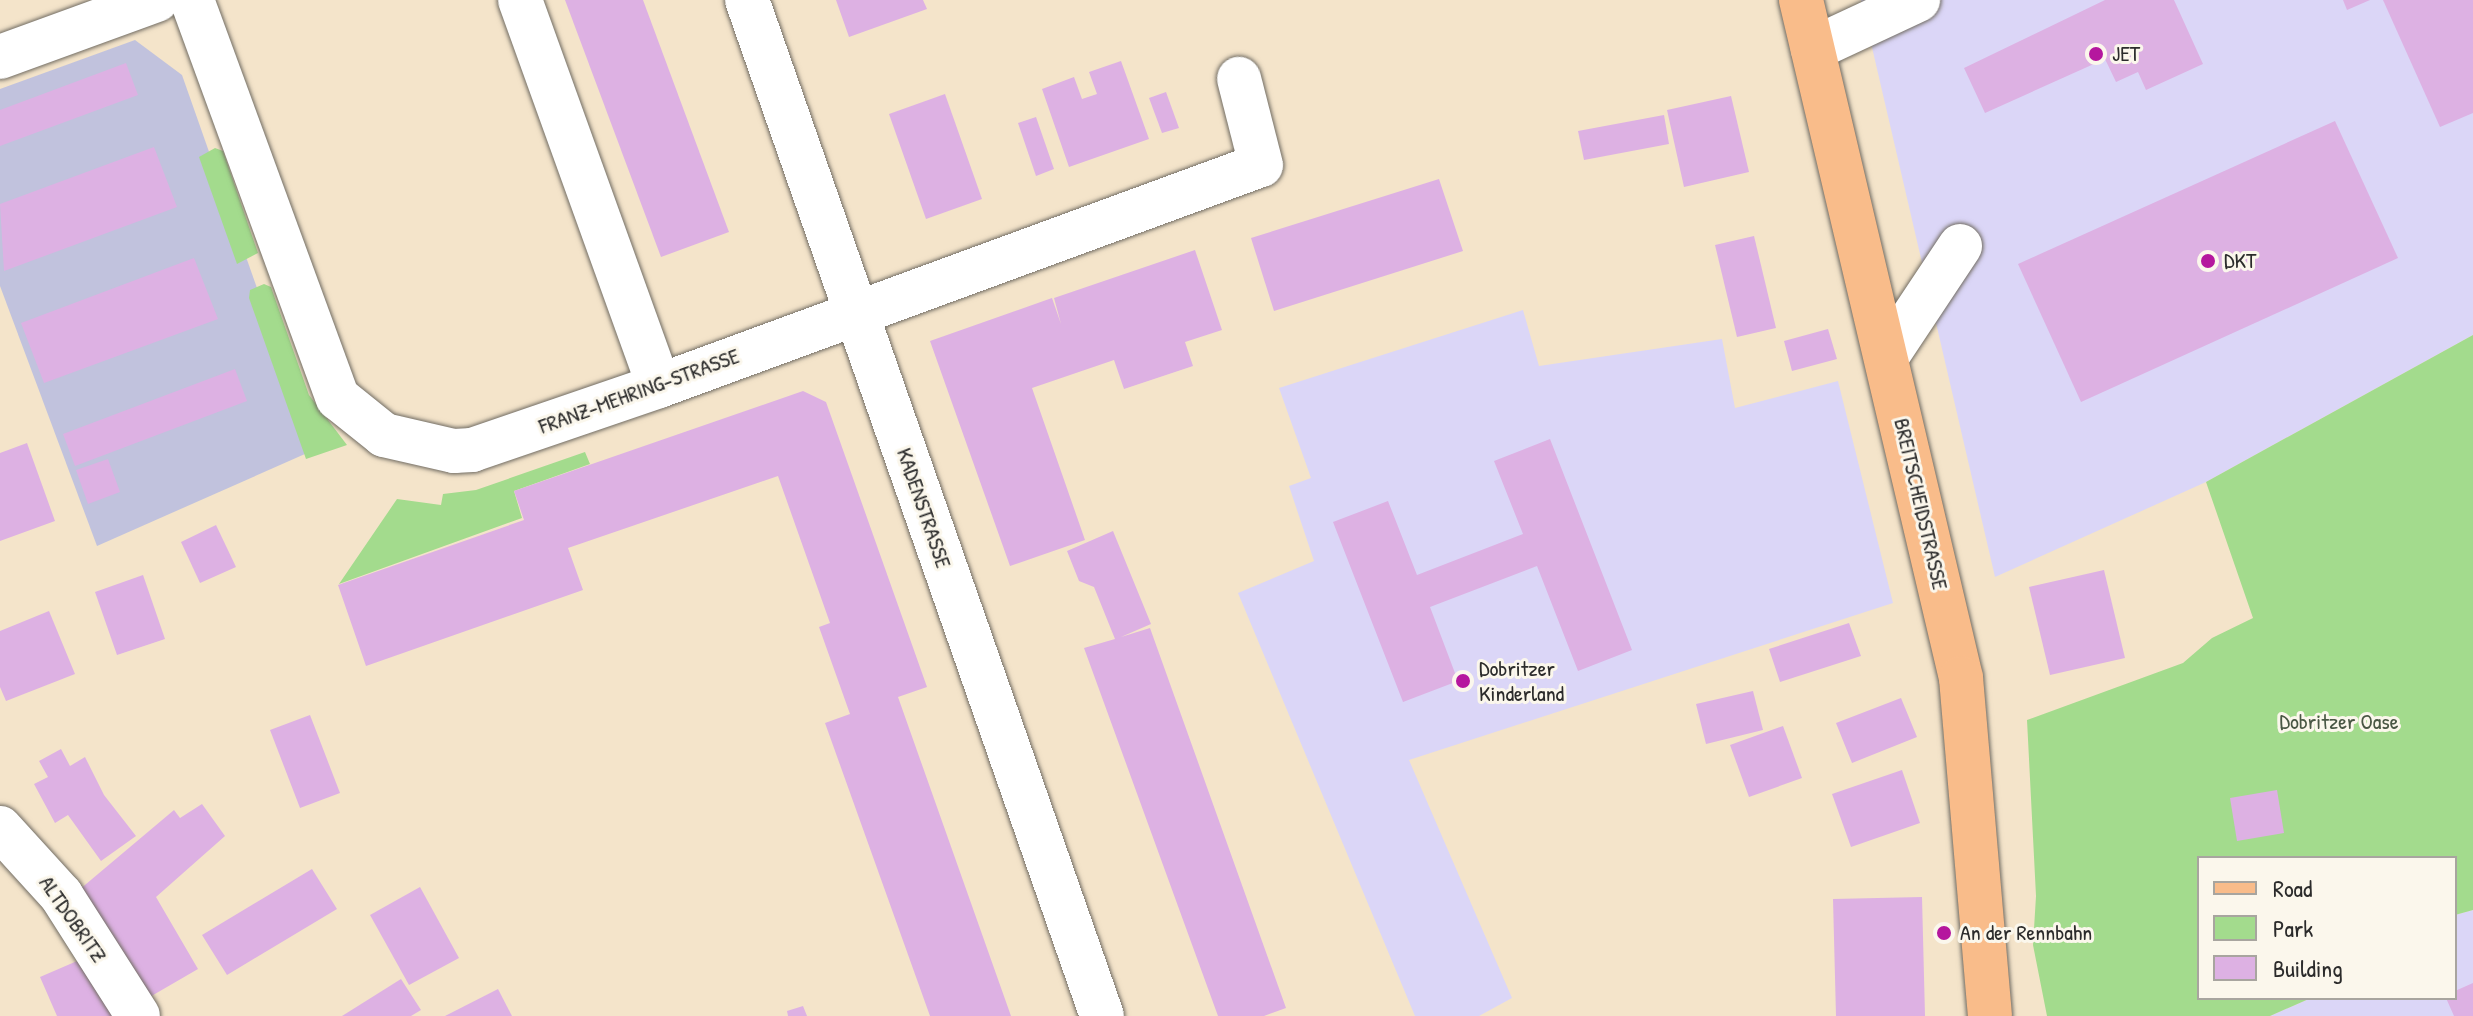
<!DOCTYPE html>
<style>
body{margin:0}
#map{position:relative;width:2473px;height:1016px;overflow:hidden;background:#f4e4ca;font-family:"Patrick Hand",sans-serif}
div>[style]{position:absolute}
.built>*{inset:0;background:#dbd6f7}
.industrial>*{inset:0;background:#c1c2dd}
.green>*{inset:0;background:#a3db8d}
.building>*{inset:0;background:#ddb1e3}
.roads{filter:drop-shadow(0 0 2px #716c63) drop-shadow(0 0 2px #716c63)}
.minor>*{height:44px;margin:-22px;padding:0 22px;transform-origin:22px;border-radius:22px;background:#fff}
.major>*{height:44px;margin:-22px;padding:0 22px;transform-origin:22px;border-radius:22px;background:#f9bc8a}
.dots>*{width:22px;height:22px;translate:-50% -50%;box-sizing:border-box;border:4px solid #fbf7ec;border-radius:50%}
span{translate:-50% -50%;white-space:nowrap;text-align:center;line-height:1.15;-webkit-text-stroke:6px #fbf7ec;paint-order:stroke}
.poi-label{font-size:22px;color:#2b2b2b}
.left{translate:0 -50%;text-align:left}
.street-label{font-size:22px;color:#2b2b2b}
.park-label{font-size:22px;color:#495744}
.legend{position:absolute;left:2197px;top:856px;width:260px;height:144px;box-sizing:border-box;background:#fbf7ec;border:2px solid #a8a59f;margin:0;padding:10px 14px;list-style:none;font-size:24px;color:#2b2b2b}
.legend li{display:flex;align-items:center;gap:16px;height:40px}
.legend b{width:40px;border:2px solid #a8a59f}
</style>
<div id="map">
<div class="built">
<div style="clip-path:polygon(1861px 0,2473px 0,2473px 335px,2206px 482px,1995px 577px)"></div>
<div style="clip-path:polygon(1523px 310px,1539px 366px,1722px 339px,1735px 408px,1838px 381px,1893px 603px,1409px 760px,1512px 998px,1479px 1016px,1415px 1016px,1238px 593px,1314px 561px,1289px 486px,1311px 478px,1279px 388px)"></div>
<div style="clip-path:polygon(2473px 910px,2473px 1016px,2270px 1016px,2311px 998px,2455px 998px,2455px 915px)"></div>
</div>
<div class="industrial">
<div style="clip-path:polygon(135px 40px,182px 75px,314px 450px,97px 546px,0 286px,0 89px)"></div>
</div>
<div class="green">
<div style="clip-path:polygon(215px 148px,223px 151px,258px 253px,237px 264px,199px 157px)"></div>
<div style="clip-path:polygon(264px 284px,271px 287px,309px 395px,347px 445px,306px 459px,249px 298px,250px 290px)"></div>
<div style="clip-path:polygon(2473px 335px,2473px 910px,2455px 915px,2455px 858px,2199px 858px,2199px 998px,2311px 998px,2270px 1016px,2047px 1016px,2033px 945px,2036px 896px,2027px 720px,2183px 663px,2212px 638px,2253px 618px,2206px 482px)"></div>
<div style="clip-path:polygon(585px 452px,590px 464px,514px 491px,522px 518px,339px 584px,397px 499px,441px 505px,443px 494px,476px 490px)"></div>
</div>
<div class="building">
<div style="clip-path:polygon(565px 0,643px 0,729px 232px,661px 257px)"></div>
<div style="clip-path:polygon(836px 0,923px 0,927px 9px,849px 37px)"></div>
<div style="clip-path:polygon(2105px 0,2174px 0,2203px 64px,2146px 90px,2138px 72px,2116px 82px,2105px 59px,1985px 113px,1964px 68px)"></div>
<div style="clip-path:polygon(2343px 0,2370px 0,2347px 10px)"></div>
<div style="clip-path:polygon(2383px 0,2473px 0,2473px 113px,2440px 127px)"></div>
<div style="clip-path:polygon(1121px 61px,1149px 139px,1069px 167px,1042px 89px,1074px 77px,1082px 99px,1097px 94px,1089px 72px)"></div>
<div style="clip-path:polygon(126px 63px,138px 95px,0 146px,0 110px)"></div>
<div style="clip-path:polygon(1166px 92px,1179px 128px,1162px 133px,1149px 98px)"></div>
<div style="clip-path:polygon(945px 94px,982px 199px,926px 219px,889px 114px)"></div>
<div style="clip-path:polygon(1731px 96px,1749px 172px,1684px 187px,1667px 110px)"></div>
<div style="clip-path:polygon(1664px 115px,1669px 144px,1584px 160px,1578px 131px)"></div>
<div style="clip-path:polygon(1036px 117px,1054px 169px,1036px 176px,1018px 123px)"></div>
<div style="clip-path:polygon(2335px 121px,2398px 258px,2081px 402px,2018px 264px)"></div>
<div style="clip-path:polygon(154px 147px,177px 207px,4px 271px,0 204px)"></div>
<div style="clip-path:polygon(1439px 179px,1463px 251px,1274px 311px,1251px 238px)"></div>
<div style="clip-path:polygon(1754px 236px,1776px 328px,1737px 337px,1715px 245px)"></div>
<div style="clip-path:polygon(1195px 250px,1222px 330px,1185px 342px,1193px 366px,1124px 389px,1114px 360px,1032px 388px,1085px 540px,1010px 566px,930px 341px,1052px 298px,1061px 324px,1054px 298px)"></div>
<div style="clip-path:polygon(194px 258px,218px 319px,44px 383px,21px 323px)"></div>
<div style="clip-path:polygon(1828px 329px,1837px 359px,1792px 371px,1784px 341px)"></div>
<div style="clip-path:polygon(235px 369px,247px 401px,75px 466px,63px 434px)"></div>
<div style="clip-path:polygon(803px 391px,826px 402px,927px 687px,898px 697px,1011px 1016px,930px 1016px,825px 723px,850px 714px,819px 627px,830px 623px,778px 476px,568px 548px,583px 590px,366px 666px,338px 585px,524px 520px,514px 491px)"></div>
<div style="clip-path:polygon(1550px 439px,1632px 650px,1578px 671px,1537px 566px,1430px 607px,1458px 681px,1403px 702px,1333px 522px,1388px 501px,1417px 575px,1523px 534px,1494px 461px)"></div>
<div style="clip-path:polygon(27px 443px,55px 521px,0 541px,0 453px)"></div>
<div style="clip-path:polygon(108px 459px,120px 492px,88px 504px,76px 470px)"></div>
<div style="clip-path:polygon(216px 525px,236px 567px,200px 583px,181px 542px)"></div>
<div style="clip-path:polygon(1113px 531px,1151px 624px,1121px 637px,1150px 628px,1286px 1008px,1264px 1016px,1218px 1016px,1084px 648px,1115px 639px,1094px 587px,1079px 581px,1067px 551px)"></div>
<div style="clip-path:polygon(2104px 570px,2125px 658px,2050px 675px,2029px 587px)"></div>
<div style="clip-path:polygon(143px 575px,165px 639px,117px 655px,95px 592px)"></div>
<div style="clip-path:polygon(49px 611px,75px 674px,6px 701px,0 687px,0 631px)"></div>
<div style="clip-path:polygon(1849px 623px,1861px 656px,1780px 682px,1769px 649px)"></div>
<div style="clip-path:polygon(1753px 691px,1763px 730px,1706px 744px,1696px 704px)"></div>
<div style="clip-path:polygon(1901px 698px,1917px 737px,1852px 763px,1836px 723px)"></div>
<div style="clip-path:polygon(310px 715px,340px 793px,300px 808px,270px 730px)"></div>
<div style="clip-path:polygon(1783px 726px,1802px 778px,1749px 797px,1730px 745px)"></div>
<div style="clip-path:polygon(61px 749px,70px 766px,85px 757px,104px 795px,136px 836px,101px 861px,68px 815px,55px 823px,34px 784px,48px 777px,39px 761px)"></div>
<div style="clip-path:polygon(1902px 770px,1920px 823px,1851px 847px,1832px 794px)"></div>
<div style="clip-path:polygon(2277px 790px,2284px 833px,2237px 841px,2230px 798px)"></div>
<div style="clip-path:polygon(202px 804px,225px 836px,156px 897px,198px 969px,148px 998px,79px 890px,174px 810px,180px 818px)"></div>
<div style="clip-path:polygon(312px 869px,337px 909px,227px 975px,202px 935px)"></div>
<div style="clip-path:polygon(420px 887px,459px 958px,409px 985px,370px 915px)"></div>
<div style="clip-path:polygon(1922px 897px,1925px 1016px,1836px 1016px,1833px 899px)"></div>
<div style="clip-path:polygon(91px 955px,118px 1016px,57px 1016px,40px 977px)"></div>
<div style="clip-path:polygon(401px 979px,421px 1010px,411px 1016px,342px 1016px)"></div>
<div style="clip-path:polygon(2473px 983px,2473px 1016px,2454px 1016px,2446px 998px,2455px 998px,2455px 991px)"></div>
<div style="clip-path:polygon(498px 989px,512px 1016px,445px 1016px)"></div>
<div style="clip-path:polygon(803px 1006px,807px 1016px,788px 1016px,787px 1011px)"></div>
</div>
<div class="roads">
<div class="minor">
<div style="left:192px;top:0;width:424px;rotate:69.9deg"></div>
<div style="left:338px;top:398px;width:59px;rotate:38.8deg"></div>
<div style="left:384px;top:435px;width:72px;rotate:12.9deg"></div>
<div style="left:454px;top:451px;width:18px;rotate:-3deg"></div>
<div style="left:472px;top:450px;width:198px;rotate:-18.9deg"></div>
<div style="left:659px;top:386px;width:641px;rotate:-20.16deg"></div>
<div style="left:1261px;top:165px;width:89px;rotate:-104.3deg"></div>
<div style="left:520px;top:0;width:410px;rotate:70.2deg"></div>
<div style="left:747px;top:0;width:1076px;rotate:70.74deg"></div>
<div style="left:1813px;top:49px;width:116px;rotate:-25deg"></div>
<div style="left:0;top:57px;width:167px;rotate:-20deg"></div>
<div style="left:1887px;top:356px;width:132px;rotate:-56.4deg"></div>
<div style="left:0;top:828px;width:91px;rotate:47.7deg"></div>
<div style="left:61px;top:895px;width:143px;rotate:57.5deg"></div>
</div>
<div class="major">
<div style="left:1801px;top:0;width:697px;rotate:76.72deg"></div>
<div style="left:1961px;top:678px;width:339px;rotate:85.1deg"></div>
</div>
</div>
<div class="dots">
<div style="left:2096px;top:54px;background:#b5179e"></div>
<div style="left:2208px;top:261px;background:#b5179e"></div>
<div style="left:1463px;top:681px;background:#b5179e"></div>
<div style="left:1944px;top:933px;background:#b5179e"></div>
</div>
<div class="poi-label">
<span class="left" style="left:2112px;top:54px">JET</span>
<span class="left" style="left:2224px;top:261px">DKT</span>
<span class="left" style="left:1479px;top:681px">Dobritzer<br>Kinderland</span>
<span class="left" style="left:1960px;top:933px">An der Rennbahn</span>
</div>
<div class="street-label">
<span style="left:639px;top:391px;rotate:-20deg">FRANZ-MEHRING-STRASSE</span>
<span style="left:1921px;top:504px;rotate:77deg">BREITSCHEIDSTRASSE</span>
<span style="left:924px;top:508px;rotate:71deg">KADENSTRASSE</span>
<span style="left:73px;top:919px;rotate:55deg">ALTDOBRITZ</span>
</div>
<div class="park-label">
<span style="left:2339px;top:722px">Dobritzer Oase</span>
</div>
<ul class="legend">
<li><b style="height:10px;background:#f9bc8a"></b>Road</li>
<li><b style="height:22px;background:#a3db8d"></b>Park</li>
<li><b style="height:22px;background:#ddb1e3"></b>Building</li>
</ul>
</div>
